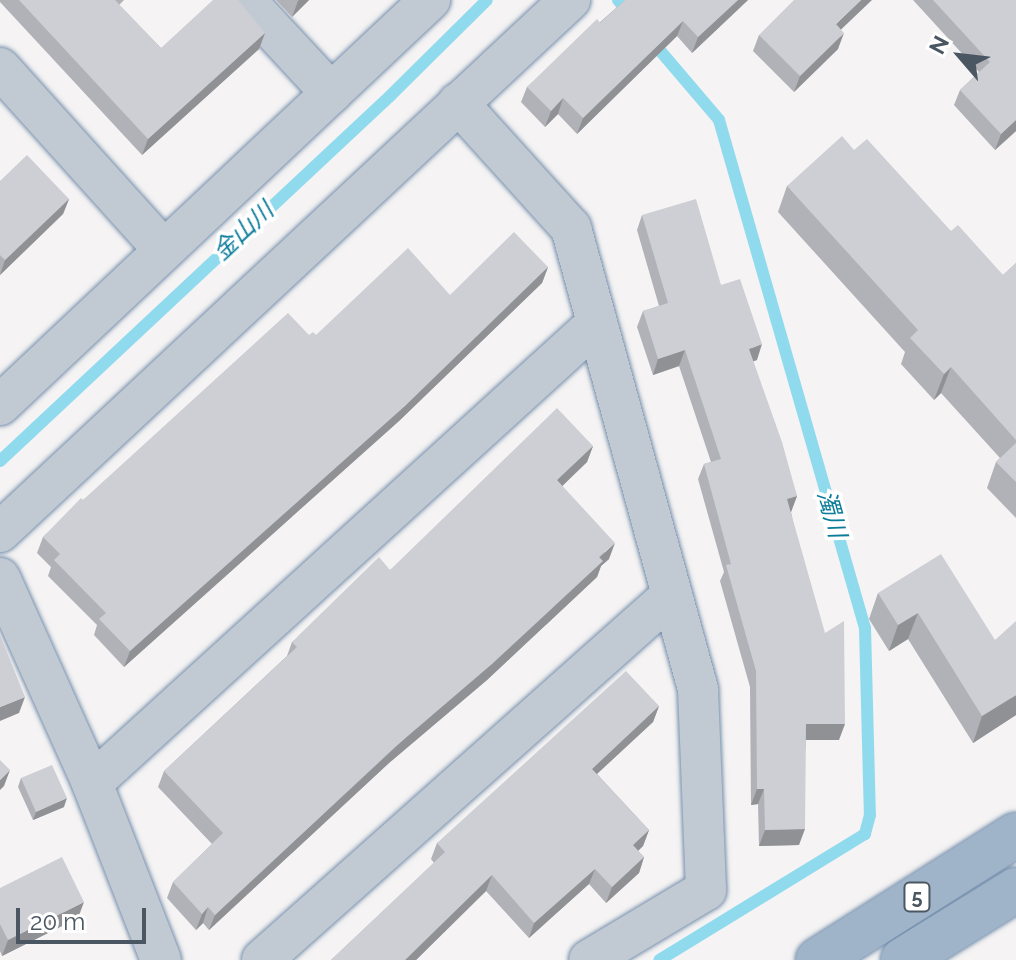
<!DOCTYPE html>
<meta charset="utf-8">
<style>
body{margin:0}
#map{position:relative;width:1016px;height:960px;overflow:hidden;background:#f5f3f3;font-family:Raleway,"Noto Sans JP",sans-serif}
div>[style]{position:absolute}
.stream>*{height:12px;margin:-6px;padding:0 6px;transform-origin:6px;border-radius:6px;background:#90daee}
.roads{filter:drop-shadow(0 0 2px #7690ad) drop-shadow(0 0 2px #7690ad)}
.minor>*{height:40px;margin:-20px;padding:0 20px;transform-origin:20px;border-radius:20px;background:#c1cad2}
.trunk>*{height:44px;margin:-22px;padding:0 22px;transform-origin:22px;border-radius:22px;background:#9fb4c9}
.wall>*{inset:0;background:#b0b2b7}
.shaded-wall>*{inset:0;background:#909195}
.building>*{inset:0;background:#cdcfd5}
span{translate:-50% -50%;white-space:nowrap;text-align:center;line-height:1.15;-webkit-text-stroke:7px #fff;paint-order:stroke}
.shield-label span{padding:2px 6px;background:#fff;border:2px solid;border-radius:6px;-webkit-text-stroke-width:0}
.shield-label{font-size:20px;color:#4a5661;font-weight:700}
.water-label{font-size:24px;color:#0c7c9b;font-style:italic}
.north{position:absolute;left:920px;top:16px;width:80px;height:80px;-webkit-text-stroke:6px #fff;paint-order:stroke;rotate:298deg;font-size:22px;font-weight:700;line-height:32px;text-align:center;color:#4a5661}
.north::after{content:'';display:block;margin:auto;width:28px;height:36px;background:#4a5661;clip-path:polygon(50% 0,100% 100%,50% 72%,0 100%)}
.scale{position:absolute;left:16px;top:908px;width:130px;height:36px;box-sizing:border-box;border:4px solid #4a5661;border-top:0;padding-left:10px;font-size:24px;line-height:28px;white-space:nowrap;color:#4a5661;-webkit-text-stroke:6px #fff;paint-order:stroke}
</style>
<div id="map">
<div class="stream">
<div style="left:618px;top:0;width:22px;rotate:51deg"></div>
<div style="left:651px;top:40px;width:105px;rotate:49.6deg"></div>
<div style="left:719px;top:120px;width:529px;rotate:73.97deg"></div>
<div style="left:865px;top:628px;width:187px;rotate:88.5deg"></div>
<div style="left:870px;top:815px;width:20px;rotate:105deg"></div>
<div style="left:865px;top:834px;width:241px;rotate:148.5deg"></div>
<div style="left:0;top:461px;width:534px;rotate:-43.1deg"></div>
<div style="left:390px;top:96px;width:136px;rotate:-44.7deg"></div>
</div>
<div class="roads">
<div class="minor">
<div style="left:245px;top:0;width:127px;rotate:47.2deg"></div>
<div style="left:0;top:68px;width:245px;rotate:48deg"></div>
<div style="left:458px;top:103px;width:169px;rotate:47.9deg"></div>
<div style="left:571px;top:228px;width:479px;rotate:74.6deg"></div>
<div style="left:698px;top:690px;width:200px;rotate:87.7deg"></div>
<div style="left:706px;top:890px;width:136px;rotate:149.1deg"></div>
<div style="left:0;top:405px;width:591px;rotate:-43.29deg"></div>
<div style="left:0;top:532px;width:780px;rotate:-43.03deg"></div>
<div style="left:0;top:578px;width:225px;rotate:65.8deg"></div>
<div style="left:92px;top:783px;width:190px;rotate:68.7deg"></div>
<div style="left:92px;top:783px;width:683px;rotate:-42.33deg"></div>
<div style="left:262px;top:960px;width:549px;rotate:-41.68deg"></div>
</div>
<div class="trunk">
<div style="left:818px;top:960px;width:234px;rotate:-32.3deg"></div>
<div style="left:903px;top:960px;width:133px;rotate:-31.8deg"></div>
</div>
</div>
<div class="wall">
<div style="clip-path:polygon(0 0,124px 0,119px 5px,161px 48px,265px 33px,259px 49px,142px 155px,0 2px)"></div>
<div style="clip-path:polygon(276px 0,309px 0,292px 17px)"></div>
<div style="clip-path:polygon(625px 0,748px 0,692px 53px,677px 36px,577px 134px,558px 114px,545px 127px,521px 102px,527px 87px)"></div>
<div style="clip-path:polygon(913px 0,1016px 0,1016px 131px,995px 150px,954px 105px,960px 90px,979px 72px)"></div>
<div style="clip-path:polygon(841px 29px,838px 49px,794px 92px,753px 51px,759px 35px)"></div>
<div style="clip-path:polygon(854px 150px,1003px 275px,1016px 263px,1016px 518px,987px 488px,996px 462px,1000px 458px,941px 393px,934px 400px,901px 364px,905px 352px,778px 212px,787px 186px)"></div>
<div style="clip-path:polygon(0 181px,69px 199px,63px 214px,0 275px)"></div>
<div style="clip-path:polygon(642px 215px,721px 285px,757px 360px,753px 361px,797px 496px,791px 512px,839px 740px,806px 740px,799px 845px,759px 846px,758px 804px,751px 805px,750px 687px,720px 581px,724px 572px,698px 479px,704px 464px,711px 462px,679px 366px,653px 375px,637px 327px,643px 311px,659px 306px,637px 230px)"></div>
<div style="clip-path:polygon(548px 267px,542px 283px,399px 421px,124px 667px,94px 635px,97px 625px,48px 576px,51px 567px,37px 553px,43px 537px,83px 500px,309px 335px,316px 335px)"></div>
<div style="clip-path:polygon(593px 446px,587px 462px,562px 486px,609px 559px,601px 566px,597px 577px,487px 680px,389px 763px,209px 930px,203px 923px,196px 930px,167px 898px,173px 882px,212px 844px,158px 787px,164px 771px,287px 656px,292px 642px,390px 570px)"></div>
<div style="clip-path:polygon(878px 593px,995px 640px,1016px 715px,973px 743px,908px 639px,889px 651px,869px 619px)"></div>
<div style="clip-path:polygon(659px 706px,653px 722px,597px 774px,649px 830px,643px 846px,638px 851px,644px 857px,639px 873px,606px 903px,589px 884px,529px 938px,486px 891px,416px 960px,331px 960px,434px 863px,431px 859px,437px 843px)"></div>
<div style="clip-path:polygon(21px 778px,64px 807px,33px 820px,18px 787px)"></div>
<div style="clip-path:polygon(0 888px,78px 918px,2px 956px,0 951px)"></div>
</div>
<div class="shaded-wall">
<div style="clip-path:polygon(299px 0,309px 0,292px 17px,298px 1px)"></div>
<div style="clip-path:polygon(738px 0,748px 0,692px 53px,698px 37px)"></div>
<div style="clip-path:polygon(861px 0,872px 0,830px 40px,836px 24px)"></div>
<div style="clip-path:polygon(683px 21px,677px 36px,577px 134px,583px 118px)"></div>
<div style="clip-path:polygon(265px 33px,259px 49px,142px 155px,148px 139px)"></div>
<div style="clip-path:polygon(844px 33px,838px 49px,794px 92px,800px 76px)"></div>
<div style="clip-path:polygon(563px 98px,558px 114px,545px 127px,551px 111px)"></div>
<div style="clip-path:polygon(1016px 120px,1016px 131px,995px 150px,1001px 134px)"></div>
<div style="clip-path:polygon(69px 199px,63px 214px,0 275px,5px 260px)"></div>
<div style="clip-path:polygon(548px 267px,542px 283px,399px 421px,124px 667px,130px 651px)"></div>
<div style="clip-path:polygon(762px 344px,757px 360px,743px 365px,749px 349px)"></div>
<div style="clip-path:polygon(685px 350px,679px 366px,653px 375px,658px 359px)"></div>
<div style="clip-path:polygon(951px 367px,941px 393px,934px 400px,944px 374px)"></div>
<div style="clip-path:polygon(593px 446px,587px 462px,552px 496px,557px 480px)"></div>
<div style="clip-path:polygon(797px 496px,791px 512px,781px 515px,787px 499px)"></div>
<div style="clip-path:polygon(615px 543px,609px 559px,601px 566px,597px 577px,487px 680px,389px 763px,209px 930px,215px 915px)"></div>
<div style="clip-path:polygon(918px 613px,908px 639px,889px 651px,898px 625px)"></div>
<div style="clip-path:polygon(1016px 695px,1016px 715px,973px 743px,982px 716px)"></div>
<div style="clip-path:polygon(25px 697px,19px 713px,0 721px,0 707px)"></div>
<div style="clip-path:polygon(659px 706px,653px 722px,586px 784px,592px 769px)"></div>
<div style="clip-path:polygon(806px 724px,845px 724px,839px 740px,800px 740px)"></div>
<div style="clip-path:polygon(10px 770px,4px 786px,0 790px,0 780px)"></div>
<div style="clip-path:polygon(757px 789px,764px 789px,758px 804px,751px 805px)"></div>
<div style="clip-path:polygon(67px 798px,64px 807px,33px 820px,36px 812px)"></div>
<div style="clip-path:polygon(805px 829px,799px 845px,759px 846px,765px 830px)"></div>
<div style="clip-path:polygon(649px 830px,643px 846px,627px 861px,633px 845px)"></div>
<div style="clip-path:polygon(644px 857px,639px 873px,606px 903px,612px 887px)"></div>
<div style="clip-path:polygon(595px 869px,589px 884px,529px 938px,534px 923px)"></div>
<div style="clip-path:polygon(492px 875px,486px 891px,416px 960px,405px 960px)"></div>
<div style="clip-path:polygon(84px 902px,78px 918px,2px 956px,8px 940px)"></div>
<div style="clip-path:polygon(208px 907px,203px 923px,196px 930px,202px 914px)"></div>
</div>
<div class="building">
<div style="clip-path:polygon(19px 0,115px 0,161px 48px,213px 0,238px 0,265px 33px,148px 139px)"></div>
<div style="clip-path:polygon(625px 0,738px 0,698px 37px,683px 21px,583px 118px,563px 98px,551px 111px,527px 87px,597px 19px,600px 23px)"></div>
<div style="clip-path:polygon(794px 0,861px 0,836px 24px,844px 33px,800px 76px,759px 35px)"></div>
<div style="clip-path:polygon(933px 0,1016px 0,1016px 120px,1001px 134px,960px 90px,990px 62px)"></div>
<div style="clip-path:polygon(842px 136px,854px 150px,867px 139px,951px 231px,958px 225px,1003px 275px,1016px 263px,1016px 440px,951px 367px,944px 374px,910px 338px,918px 330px,787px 186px)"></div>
<div style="clip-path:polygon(27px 155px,69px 199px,5px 260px,0 255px,0 181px)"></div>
<div style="clip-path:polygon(696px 199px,721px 285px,740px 279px,762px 344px,749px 349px,782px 442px,797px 496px,787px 499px,825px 633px,844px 621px,845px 724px,806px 724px,805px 829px,765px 830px,764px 789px,757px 789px,756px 671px,726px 565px,731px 564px,704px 464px,721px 459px,685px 350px,658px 359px,643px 311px,668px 303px,642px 215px)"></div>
<div style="clip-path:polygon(514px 232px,548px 267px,405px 406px,130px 651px,99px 619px,106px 613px,54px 560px,60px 554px,43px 537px,81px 498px,83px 500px,288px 313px,309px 335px,313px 332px,316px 335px,408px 248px,450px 295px)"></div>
<div style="clip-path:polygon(557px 408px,593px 446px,557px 480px,615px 543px,599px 557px,603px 561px,492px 664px,395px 747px,215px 915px,208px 907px,202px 914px,173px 882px,223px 833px,164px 771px,297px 647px,292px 642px,379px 557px,390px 570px)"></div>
<div style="clip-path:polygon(1016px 443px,1016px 482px,996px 462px)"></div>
<div style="clip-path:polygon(941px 554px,995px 640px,1016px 621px,1016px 695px,982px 716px,918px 613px,898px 625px,878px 593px)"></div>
<div style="clip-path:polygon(0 635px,25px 697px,0 707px)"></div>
<div style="clip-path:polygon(626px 671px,659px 706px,592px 769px,649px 830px,633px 845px,644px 857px,612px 887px,595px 869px,534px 923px,492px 875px,405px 960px,331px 960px,445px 852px,437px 843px)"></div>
<div style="clip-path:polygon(0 760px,10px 770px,0 780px)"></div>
<div style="clip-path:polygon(52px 765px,67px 798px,36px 812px,21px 778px)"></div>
<div style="clip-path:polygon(62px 857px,84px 902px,8px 940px,0 924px,0 888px)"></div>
</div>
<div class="shield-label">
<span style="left:917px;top:897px">5</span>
</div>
<div class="water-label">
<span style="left:243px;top:231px;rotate:-43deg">金山川</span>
<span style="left:832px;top:514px;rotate:74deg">濁川</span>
</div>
<div class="north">N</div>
<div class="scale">20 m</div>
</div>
